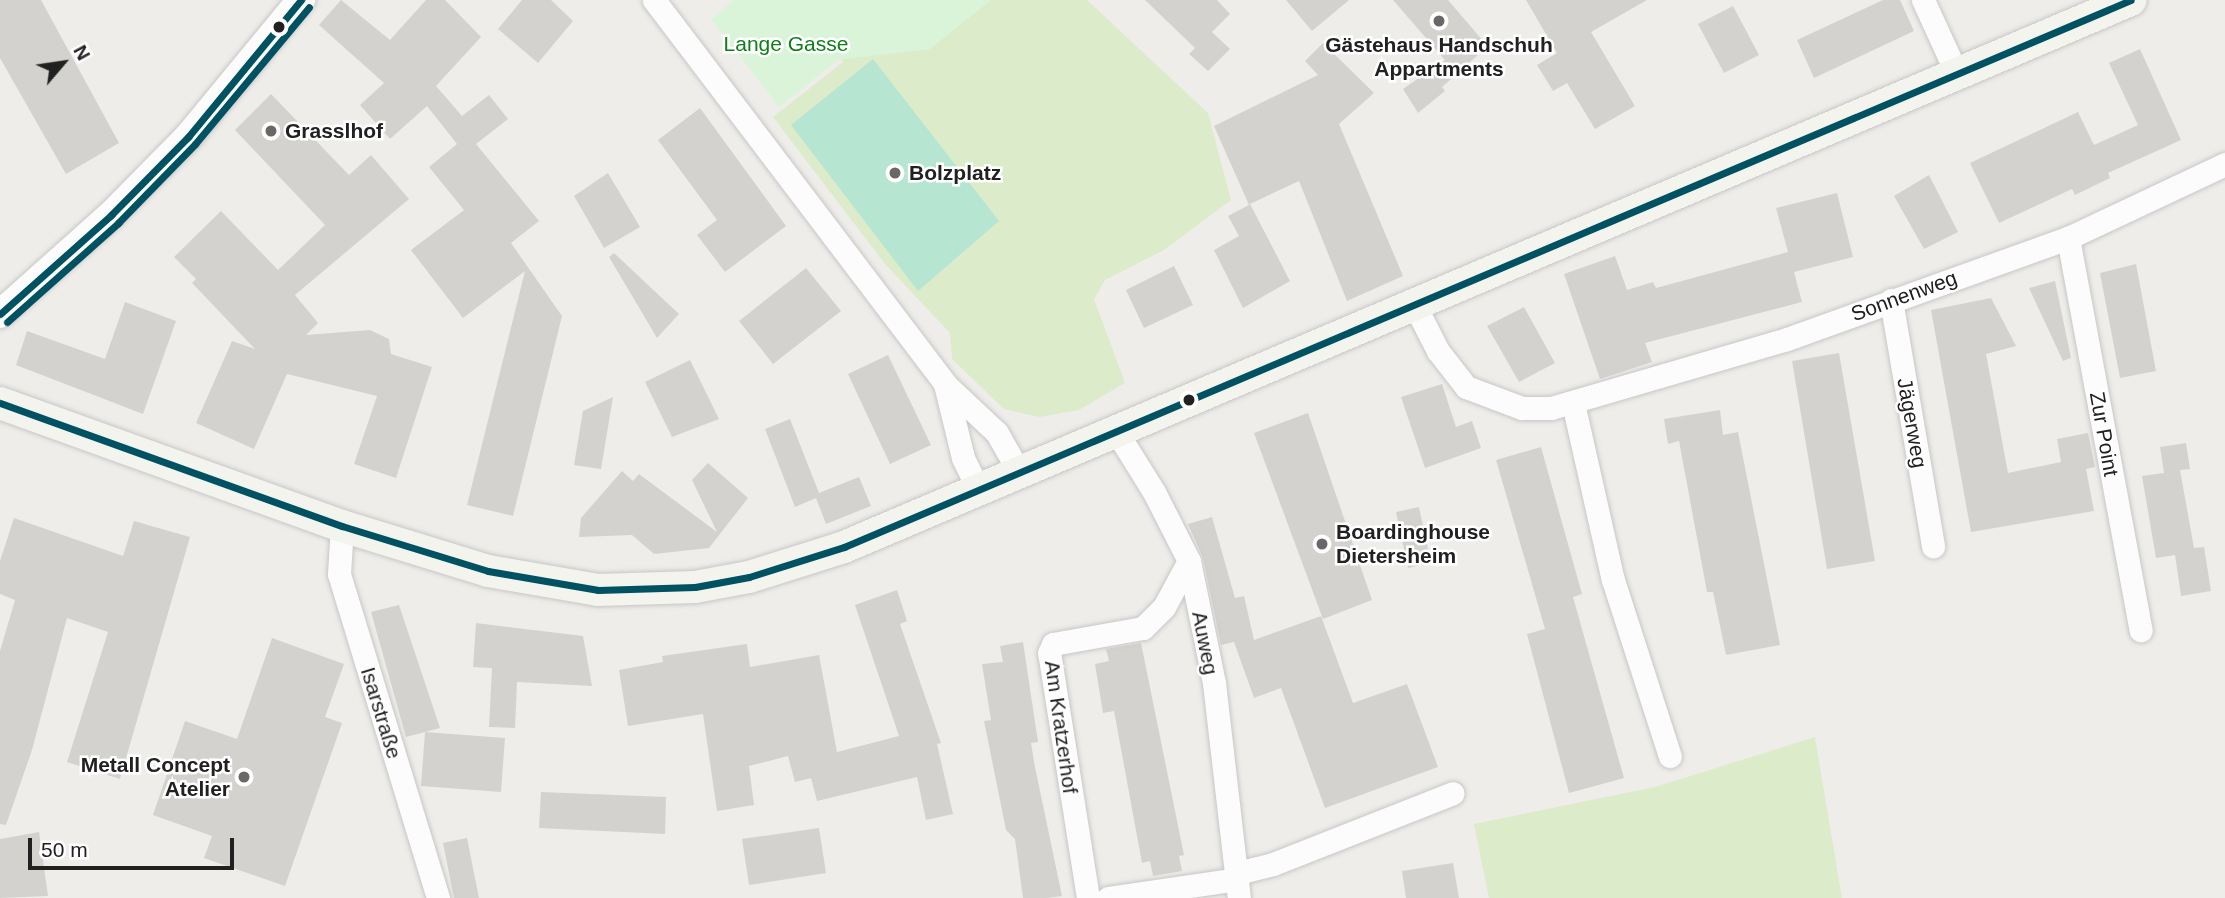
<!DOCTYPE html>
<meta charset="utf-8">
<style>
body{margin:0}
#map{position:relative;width:2225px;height:898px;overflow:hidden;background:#efedea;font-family:Helvetica,sans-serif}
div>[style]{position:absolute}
.grass>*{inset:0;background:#dcebca}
.park>*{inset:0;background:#daf4da}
.pitch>*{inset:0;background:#b6e5d2}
.building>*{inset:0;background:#d4d2cf}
.roads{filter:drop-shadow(0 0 2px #c8c7c6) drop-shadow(0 0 2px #c8c7c6)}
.minor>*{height:23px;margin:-11.5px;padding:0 11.5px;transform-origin:11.5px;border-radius:11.5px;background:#fdfcfc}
.tertiary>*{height:28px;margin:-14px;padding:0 14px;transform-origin:14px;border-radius:14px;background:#fdfcfc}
.secondary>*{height:32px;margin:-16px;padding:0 16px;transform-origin:16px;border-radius:16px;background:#f3f4ed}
.bus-1>*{height:7px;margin:-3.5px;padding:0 3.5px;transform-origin:3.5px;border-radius:3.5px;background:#005262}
.bus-2>*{height:7px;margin:-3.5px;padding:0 3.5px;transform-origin:3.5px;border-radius:3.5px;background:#005262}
.bus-3>*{height:7px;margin:-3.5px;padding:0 3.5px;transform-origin:3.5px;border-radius:3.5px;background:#005262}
.dots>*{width:19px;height:19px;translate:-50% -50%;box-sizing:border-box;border:4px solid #fff;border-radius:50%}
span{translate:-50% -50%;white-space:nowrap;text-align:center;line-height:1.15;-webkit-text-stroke:5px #fff;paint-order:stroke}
.park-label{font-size:21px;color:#0d8118}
.poi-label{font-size:21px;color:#212121;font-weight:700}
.left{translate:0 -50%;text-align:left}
.right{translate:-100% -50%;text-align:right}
.street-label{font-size:21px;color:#212121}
.north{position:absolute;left:28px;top:28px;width:70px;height:70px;-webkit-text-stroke:5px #fff;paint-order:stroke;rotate:61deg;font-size:19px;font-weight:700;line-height:28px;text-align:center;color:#212121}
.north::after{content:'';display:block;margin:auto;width:24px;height:32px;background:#212121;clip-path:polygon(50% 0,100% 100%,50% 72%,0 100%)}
.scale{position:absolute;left:28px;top:838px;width:206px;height:32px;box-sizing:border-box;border:4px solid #212121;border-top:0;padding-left:9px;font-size:21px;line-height:24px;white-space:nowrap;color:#212121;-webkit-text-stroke:5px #fff;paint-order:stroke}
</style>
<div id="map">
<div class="grass">
<div style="clip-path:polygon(794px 0,1087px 0,1208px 113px,1231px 200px,1164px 250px,1105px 280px,1094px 299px,1125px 383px,1079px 410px,1039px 417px,1004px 409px,952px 359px,950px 333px,885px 264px,773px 117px,843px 62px)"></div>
<div style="clip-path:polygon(1815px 737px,1842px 898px,1489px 898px,1474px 824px,1655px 787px)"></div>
</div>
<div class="park">
<div style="clip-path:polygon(734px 0,991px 0,930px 49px,838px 60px,779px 107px,711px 19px)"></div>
</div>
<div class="pitch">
<div style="clip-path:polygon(873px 59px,999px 221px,918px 291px,791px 125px)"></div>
</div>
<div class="building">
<div style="clip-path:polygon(0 0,41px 0,119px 143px,66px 174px,0 58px)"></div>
<div style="clip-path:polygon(341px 0,390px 40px,426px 0,445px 0,481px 37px,436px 86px,462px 116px,489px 95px,508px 119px,476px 144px,539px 221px,511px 243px,562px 316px,513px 516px,467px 505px,525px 271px,463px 318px,411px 250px,464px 210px,429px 167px,457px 144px,427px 106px,390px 139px,360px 105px,384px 83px,319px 25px)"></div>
<div style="clip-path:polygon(522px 0,551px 0,573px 21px,538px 63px,498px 29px)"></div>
<div style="clip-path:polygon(1145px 0,1217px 0,1230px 14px,1212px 32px,1230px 49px,1208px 71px,1189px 54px,1195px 48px)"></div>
<div style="clip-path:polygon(1286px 0,1349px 0,1312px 31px)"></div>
<div style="clip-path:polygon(1393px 0,1448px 0,1484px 42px,1475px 50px,1479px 54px,1442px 87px,1445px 91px,1418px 113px,1403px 89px,1445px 60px)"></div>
<div style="clip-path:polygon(1526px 0,1647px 0,1591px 32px,1635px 106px,1595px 129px,1567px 83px,1553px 91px,1537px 65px,1557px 53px)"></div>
<div style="clip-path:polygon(1883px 0,1900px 0,1914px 31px,1814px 78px,1797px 40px)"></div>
<div style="clip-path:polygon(1733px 6px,1759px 55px,1724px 73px,1698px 24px)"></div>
<div style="clip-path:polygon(1323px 43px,1374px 93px,1339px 124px,1403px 276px,1347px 301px,1299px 181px,1250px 204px,1290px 281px,1243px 308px,1214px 250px,1239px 236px,1228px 216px,1249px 205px,1214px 126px,1318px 75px,1305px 61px)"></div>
<div style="clip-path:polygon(2140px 49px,2181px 140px,2108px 173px,2110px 178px,2075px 195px,2072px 189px,1999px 223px,1970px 163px,2078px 112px,2094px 145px,2138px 125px,2109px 63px)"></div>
<div style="clip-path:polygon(271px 94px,349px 175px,371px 155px,409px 199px,295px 295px,318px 323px,306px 335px,370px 330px,389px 339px,391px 354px,432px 367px,396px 478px,354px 464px,377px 396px,287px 374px,254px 449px,196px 423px,232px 341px,255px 349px,192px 283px,196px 279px,174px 257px,221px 211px,278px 270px,325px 225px,235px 130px)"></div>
<div style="clip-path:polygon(700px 108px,786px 226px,725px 272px,697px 235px,717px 220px,658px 140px)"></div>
<div style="clip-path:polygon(608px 173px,640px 227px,604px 248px,574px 196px)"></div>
<div style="clip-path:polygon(1929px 175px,1958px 232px,1924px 249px,1894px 196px)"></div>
<div style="clip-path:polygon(1837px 193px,1853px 257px,1794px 272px,1802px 302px,1645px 343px,1652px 362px,1600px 379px,1564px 274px,1615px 256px,1627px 290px,1653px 282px,1656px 288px,1788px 252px,1776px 208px)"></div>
<div style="clip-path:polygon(614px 253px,679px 314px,657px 338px,609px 257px)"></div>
<div style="clip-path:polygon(2136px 264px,2156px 371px,2120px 378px,2100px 273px)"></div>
<div style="clip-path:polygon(1174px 266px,1193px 305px,1144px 328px,1126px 290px)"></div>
<div style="clip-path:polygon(806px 268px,841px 311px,773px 364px,739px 321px)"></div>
<div style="clip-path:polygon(2055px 281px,2071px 358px,2063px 361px,2029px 288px)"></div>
<div style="clip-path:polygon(1991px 298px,2016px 346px,1986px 354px,2008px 473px,2061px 462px,2057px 439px,2088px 433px,2095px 467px,2086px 469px,2094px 511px,1971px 532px,1931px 310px)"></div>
<div style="clip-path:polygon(125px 302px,176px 321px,143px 414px,16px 365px,27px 331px,105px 359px)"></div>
<div style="clip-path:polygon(1524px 307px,1555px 363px,1519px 382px,1487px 326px)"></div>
<div style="clip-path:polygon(1839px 353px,1875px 561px,1827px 569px,1792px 361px)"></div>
<div style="clip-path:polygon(888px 355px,931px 445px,890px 464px,848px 374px)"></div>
<div style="clip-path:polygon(690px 360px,719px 419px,672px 437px,645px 382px)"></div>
<div style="clip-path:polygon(1442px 384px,1456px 427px,1472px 421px,1481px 448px,1425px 468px,1401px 397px)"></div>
<div style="clip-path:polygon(613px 397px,601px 469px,574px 465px,583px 411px)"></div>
<div style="clip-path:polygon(1720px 410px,1723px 435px,1738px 432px,1780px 645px,1726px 655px,1713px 592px,1707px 592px,1679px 441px,1668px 444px,1664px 419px)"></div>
<div style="clip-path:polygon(1308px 413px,1372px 600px,1323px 619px,1254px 433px)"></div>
<div style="clip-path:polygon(790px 419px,819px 493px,859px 477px,871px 506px,826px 524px,816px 498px,795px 507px,765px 429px)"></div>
<div style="clip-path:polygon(2186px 443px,2190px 469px,2180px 470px,2194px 548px,2204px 547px,2211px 591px,2181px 596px,2175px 555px,2156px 558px,2142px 476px,2164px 473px,2160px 447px)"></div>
<div style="clip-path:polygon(1541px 447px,1582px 594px,1573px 597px,1624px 778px,1569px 793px,1527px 634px,1545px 629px,1496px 460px)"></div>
<div style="clip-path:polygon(708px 463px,748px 498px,709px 548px,654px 554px,632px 535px,579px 537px,581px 518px,622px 471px,633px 481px,639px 474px,717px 532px,692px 480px)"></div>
<div style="clip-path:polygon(1419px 507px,1431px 563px,1408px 568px,1396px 512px)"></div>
<div style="clip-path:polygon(1212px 517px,1235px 598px,1244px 596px,1254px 640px,1321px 616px,1353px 703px,1407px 684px,1438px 767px,1325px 808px,1281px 688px,1254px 698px,1234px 642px,1221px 645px,1203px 558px,1188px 524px)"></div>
<div style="clip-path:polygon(14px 518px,123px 556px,134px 521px,190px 537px,120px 779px,67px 762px,108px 632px,67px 618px,32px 750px,6px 825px,0 824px,0 651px,15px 600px,0 594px,0 561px)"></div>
<div style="clip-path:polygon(897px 590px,907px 621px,900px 624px,941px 743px,937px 744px,953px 814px,926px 820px,917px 777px,817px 801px,811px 778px,795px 782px,788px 756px,749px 766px,754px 805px,717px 811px,703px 714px,628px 726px,619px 670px,663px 662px,662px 656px,747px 644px,750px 667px,819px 655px,837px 752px,899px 736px,855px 605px)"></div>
<div style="clip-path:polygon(399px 605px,440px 728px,406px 737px,371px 612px)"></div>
<div style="clip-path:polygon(476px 623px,583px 636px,592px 686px,517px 682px,515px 728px,489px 727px,492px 668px,473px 667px)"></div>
<div style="clip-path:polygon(272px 638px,344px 664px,325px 717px,342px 723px,285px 886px,204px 858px,212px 836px,153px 815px,185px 721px,237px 739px)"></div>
<div style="clip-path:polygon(1023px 642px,1038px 742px,1031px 743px,1035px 767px,1062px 896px,1047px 898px,1023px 898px,1015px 839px,1006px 830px,984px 721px,991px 720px,982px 664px,1003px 662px,1000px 646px)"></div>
<div style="clip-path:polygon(1141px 643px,1184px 855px,1179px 856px,1182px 871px,1153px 876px,1150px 861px,1142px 863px,1114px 711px,1103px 713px,1095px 664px,1109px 661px,1106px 649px)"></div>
<div style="clip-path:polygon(425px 732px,505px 738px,501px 792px,421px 786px)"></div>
<div style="clip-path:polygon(541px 792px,666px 797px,665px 834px,539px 828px)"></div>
<div style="clip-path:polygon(819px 828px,826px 873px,749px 885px,742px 839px)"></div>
<div style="clip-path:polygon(39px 832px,48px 896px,0 898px,0 839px)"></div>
<div style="clip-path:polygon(467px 838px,479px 898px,454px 898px,443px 843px)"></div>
<div style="clip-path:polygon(1453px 863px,1459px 898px,1406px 898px,1402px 871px)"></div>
</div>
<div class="roads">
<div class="minor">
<div style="left:654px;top:0;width:482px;rotate:52.8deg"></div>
<div style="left:945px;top:384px;width:71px;rotate:43.3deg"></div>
<div style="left:997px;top:433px;width:45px;rotate:60.6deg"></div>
<div style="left:1923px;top:0;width:79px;rotate:65.4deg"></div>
<div style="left:2068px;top:238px;width:399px;rotate:79.5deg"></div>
<div style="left:1891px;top:300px;width:250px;rotate:80.3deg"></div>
<div style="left:1414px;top:304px;width:53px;rotate:62.9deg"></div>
<div style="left:1438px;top:351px;width:46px;rotate:52.1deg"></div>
<div style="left:1466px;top:387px;width:60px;rotate:20.6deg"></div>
<div style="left:1522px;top:408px;width:29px"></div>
<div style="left:1551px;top:408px;width:246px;rotate:-16.3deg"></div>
<div style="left:1787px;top:339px;width:299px;rotate:-19.8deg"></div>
<div style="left:2068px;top:238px;width:174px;rotate:-25.2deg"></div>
<div style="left:945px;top:384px;width:76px;rotate:76.3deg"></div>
<div style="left:963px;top:458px;width:34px;rotate:64deg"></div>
<div style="left:1573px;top:403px;width:181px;rotate:77.3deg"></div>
<div style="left:1613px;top:580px;width:185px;rotate:72.1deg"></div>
<div style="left:1116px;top:431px;width:72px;rotate:58.1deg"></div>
<div style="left:1154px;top:492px;width:77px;rotate:63.1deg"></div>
<div style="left:1189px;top:561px;width:125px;rotate:78.4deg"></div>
<div style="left:1214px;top:683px;width:216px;rotate:83.4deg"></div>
<div style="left:342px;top:526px;width:48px;rotate:93.6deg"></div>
<div style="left:339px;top:574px;width:339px;rotate:73deg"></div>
<div style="left:1237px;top:873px;width:37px;rotate:-14deg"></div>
<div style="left:1273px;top:864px;width:193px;rotate:-21.5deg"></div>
<div style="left:1088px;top:898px;width:248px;rotate:-99deg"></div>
<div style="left:1049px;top:653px;width:10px;rotate:-66deg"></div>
<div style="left:1053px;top:644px;width:91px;rotate:-10.1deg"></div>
<div style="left:1143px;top:628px;width:30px;rotate:-45deg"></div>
<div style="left:1164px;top:607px;width:52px;rotate:-61.5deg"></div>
<div style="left:1108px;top:898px;width:131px;rotate:-8.3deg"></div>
</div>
<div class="tertiary">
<div style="left:0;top:314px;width:149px;rotate:-41.7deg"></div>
<div style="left:111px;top:215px;width:110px;rotate:-45.4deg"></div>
<div style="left:188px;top:137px;width:178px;rotate:-50.5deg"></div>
</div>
<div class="secondary">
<div style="left:0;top:403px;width:363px;rotate:19.8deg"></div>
<div style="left:342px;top:526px;width:153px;rotate:17.1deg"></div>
<div style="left:488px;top:571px;width:112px;rotate:9.8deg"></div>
<div style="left:598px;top:590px;width:97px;rotate:-1.8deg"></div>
<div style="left:695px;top:587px;width:55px;rotate:-10.5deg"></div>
<div style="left:749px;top:577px;width:100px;rotate:-17.5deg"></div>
<div style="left:844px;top:547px;width:1398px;rotate:-23.03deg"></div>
</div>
</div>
<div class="bus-1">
<div style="left:0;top:403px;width:363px;rotate:19.8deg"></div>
<div style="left:342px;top:526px;width:153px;rotate:17.1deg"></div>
<div style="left:488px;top:571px;width:112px;rotate:9.8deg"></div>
<div style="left:598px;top:590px;width:97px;rotate:-1.8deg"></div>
<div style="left:695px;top:587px;width:55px;rotate:-10.5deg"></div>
<div style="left:749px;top:577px;width:100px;rotate:-17.5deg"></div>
<div style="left:844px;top:547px;width:1398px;rotate:-23.03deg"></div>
</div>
<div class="bus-2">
<div style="left:0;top:314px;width:149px;rotate:-41.7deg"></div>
<div style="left:111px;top:215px;width:110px;rotate:-45.4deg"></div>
<div style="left:188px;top:137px;width:178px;rotate:-50.5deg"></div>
</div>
<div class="bus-3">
<div style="left:7px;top:322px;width:149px;rotate:-41.7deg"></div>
<div style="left:118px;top:223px;width:110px;rotate:-45.7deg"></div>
<div style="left:195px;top:144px;width:178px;rotate:-50.2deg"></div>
</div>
<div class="dots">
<div style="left:1439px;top:21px;background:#696867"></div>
<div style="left:279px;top:27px;background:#212121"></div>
<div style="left:271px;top:131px;background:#696867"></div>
<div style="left:895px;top:173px;background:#696867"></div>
<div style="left:1189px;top:400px;background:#212121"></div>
<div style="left:1322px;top:544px;background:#696867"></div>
<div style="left:244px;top:777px;background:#696867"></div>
</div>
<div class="park-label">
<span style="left:786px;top:44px">Lange Gasse</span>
</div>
<div class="poi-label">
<span style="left:1439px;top:57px">Gästehaus Handschuh<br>Appartments</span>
<span class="left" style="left:285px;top:131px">Grasslhof</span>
<span class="left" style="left:909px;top:173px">Bolzplatz</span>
<span class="left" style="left:1336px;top:544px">Boardinghouse<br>Dietersheim</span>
<span class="right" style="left:230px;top:777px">Metall Concept<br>Atelier</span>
</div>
<div class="street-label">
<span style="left:1904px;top:296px;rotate:-20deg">Sonnenweg</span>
<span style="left:1912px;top:423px;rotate:80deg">Jägerweg</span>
<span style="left:2104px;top:434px;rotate:80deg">Zur Point</span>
<span style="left:1205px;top:643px;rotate:79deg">Auweg</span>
<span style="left:381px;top:713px;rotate:73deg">Isarstraße</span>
<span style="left:1061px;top:727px;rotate:82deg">Am Kratzerhof</span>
</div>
<div class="north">N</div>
<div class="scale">50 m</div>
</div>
